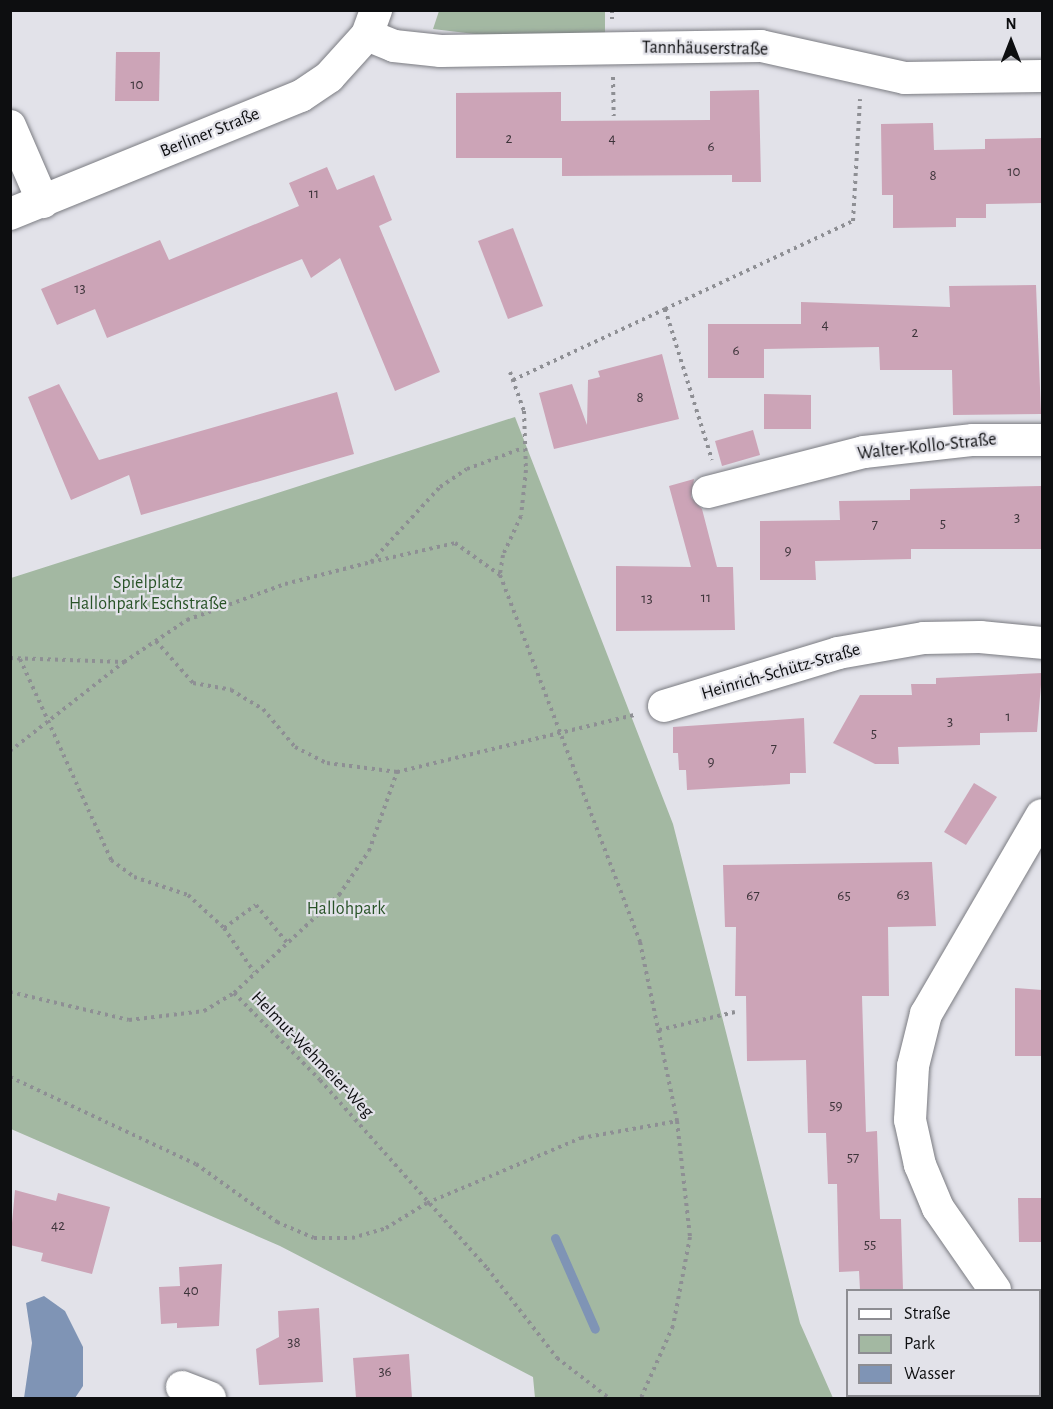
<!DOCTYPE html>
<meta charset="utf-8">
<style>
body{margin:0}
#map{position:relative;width:1053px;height:1409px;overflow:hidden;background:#e2e2e9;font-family:"Alegreya Sans",sans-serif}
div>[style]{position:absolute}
.green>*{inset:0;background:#a3b8a2}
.water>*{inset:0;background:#7f94b5}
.stream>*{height:9px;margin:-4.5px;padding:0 4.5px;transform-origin:4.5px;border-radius:4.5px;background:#7f94b5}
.building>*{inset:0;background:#cca4b7}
.path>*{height:4px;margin-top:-2px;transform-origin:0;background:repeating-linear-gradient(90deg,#8e8f94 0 3px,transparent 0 7.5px)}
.roads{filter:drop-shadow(0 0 2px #7b7c82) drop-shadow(0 0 2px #7b7c82)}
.minor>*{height:32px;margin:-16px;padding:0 16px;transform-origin:16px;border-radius:16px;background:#fff}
span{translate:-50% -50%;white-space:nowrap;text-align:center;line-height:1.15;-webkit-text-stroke:4.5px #e2e2e9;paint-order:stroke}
.number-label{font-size:15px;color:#3d343a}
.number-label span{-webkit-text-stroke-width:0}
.street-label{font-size:18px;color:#0d0e10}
.park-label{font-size:18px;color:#295328}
.frame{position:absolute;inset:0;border:12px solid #0d0e10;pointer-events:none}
.legend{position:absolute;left:846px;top:1289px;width:195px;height:108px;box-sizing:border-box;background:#e2e2e9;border:2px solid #8d8d92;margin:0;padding:8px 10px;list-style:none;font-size:18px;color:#0d0e10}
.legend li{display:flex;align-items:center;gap:12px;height:30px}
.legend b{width:30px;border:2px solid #8d8d92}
.north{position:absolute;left:981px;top:12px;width:60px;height:60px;-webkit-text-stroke:4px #e2e2e9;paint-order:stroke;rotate:0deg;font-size:16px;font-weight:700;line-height:24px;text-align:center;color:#0d0e10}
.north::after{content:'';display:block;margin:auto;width:21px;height:27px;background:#0d0e10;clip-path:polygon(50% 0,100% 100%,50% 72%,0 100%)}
</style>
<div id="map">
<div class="green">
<div style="clip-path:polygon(439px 11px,605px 11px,605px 33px,483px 35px,433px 29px)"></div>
<div style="clip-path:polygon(515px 417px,673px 824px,800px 1323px,833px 1398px,535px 1398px,533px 1377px,280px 1246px,11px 1129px,11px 578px)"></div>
</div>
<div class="water">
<div style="clip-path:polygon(44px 1296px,65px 1311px,83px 1347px,83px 1386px,75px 1398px,24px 1398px,32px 1343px,26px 1303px)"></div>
</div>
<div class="stream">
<div style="left:555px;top:1238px;width:99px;rotate:66.3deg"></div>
</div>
<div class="building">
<div style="clip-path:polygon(116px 52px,160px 52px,159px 101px,115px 101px)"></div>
<div style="clip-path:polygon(759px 90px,761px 182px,732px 182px,732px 175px,562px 176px,562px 158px,456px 158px,456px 93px,561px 92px,561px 121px,710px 120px,710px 91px)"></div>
<div style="clip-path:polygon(933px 123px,934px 150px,985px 149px,985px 139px,1042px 138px,1042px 203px,986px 204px,986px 218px,956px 218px,956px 227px,893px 228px,893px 195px,882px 195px,881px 124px)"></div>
<div style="clip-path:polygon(327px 167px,337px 190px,374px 175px,392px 220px,379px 226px,440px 372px,395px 391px,340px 258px,311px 278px,302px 259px,107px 338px,95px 309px,57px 325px,41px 289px,160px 240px,169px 260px,299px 206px,289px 183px)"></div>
<div style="clip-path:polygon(513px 228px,543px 306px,508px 319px,478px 241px)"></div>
<div style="clip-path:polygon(1036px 285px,1041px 414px,953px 415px,952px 370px,880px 370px,879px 347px,764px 349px,764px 378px,708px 378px,708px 324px,801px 324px,801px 302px,950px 307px,949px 286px)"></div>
<div style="clip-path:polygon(662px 354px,679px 419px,554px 449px,539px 393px,572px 384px,587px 425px,588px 380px,600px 377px,598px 371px)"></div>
<div style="clip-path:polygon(59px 384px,99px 460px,337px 392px,354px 454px,141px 515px,129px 475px,71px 500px,28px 397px)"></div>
<div style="clip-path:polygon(764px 394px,811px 395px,811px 429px,764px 429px)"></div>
<div style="clip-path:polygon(753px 430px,760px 455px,722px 466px,715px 441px)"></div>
<div style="clip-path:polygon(694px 479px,691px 497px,702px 509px,717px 567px,733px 567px,735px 630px,616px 631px,616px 566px,691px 567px,669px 486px)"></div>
<div style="clip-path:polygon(1042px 486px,1042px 549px,911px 549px,911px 559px,815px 561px,816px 580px,760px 580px,760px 521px,840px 520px,839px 501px,910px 500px,910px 489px)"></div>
<div style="clip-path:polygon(1042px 673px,1037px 732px,980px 733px,980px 745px,898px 747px,899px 764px,875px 764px,833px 743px,860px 695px,912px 695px,911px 684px,936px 684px,936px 678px)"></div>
<div style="clip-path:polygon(804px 718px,806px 773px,790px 773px,790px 784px,687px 790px,686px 770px,679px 770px,678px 753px,673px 753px,673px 727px)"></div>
<div style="clip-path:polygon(974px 783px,997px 797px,966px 845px,944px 832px)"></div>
<div style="clip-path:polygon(932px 862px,936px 926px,888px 927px,889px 996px,862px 996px,866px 1132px,877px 1131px,880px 1219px,901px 1219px,903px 1290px,860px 1290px,859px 1271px,839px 1272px,837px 1184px,828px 1184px,826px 1133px,808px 1133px,806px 1060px,747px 1061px,746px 996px,735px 996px,736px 927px,725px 927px,723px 865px)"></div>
<div style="clip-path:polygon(1015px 988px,1042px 990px,1042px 1056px,1015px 1056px)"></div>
<div style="clip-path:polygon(15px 1190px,56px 1201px,58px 1193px,110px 1207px,92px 1274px,41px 1261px,43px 1253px,10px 1245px)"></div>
<div style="clip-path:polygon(1018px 1198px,1042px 1198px,1042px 1242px,1019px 1242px)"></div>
<div style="clip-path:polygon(222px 1264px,219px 1326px,177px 1328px,177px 1323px,161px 1324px,159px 1287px,180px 1286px,179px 1267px)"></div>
<div style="clip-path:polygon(319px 1308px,323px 1382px,259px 1385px,256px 1349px,279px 1337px,278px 1311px)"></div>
<div style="clip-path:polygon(409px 1354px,412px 1398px,356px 1398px,353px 1358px)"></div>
</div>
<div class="path">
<div style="left:612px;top:10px;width:9px;rotate:90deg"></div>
<div style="left:613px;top:77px;width:39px;rotate:89deg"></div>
<div style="left:665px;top:309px;width:208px;rotate:-25.1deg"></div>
<div style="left:853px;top:221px;width:122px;rotate:-86.7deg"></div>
<div style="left:510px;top:372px;width:41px;rotate:70.3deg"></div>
<div style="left:524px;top:411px;width:59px;rotate:88.1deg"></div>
<div style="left:526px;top:470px;width:46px;rotate:96.2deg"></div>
<div style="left:521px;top:516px;width:43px;rotate:114.8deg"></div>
<div style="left:503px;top:555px;width:20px;rotate:99deg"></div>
<div style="left:500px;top:575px;width:393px;rotate:69.1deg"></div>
<div style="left:640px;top:942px;width:183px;rotate:78.3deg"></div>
<div style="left:677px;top:1121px;width:117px;rotate:83.6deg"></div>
<div style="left:690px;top:1237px;width:91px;rotate:100.8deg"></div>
<div style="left:673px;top:1326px;width:79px;rotate:114deg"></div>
<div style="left:513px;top:380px;width:168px;rotate:-25deg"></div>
<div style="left:665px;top:309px;width:158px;rotate:72.7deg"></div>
<div style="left:371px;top:562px;width:86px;rotate:-12.7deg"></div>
<div style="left:455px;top:543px;width:55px;rotate:35.4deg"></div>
<div style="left:156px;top:641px;width:56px;rotate:48.6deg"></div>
<div style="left:193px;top:683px;width:39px;rotate:10deg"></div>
<div style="left:231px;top:690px;width:37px;rotate:31deg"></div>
<div style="left:263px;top:709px;width:50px;rotate:49.9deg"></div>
<div style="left:295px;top:747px;width:36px;rotate:27deg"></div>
<div style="left:327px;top:763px;width:71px;rotate:7.3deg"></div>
<div style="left:397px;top:772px;width:244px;rotate:-13.5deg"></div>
<div style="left:10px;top:658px;width:114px;rotate:2deg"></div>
<div style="left:20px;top:659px;width:221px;rotate:65.6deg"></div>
<div style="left:111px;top:860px;width:29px;rotate:36deg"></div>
<div style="left:134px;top:877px;width:57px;rotate:18.4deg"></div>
<div style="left:188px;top:895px;width:49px;rotate:42.5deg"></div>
<div style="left:224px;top:928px;width:53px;rotate:55.7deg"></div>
<div style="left:10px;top:751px;width:145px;rotate:-38deg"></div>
<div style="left:124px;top:662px;width:76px;rotate:-33.7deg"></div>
<div style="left:187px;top:620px;width:104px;rotate:-20.2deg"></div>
<div style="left:285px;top:584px;width:89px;rotate:-14.3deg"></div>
<div style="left:371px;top:562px;width:102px;rotate:-47.4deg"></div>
<div style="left:440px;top:487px;width:32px;rotate:-34deg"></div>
<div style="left:467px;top:469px;width:60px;rotate:-20.6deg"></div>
<div style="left:224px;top:928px;width:39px;rotate:-36deg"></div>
<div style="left:256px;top:905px;width:52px;rotate:50.5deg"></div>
<div style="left:10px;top:992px;width:122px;rotate:13.2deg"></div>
<div style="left:129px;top:1020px;width:76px;rotate:-6.8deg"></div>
<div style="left:204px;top:1011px;width:35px;rotate:-31deg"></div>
<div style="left:234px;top:993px;width:122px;rotate:45.3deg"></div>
<div style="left:320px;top:1080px;width:251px;rotate:48.4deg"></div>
<div style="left:487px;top:1268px;width:114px;rotate:52.1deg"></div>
<div style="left:557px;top:1358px;width:66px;rotate:37.6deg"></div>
<div style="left:234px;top:993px;width:144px;rotate:-43deg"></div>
<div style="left:339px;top:895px;width:53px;rotate:-55.7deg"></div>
<div style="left:369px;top:851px;width:84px;rotate:-70.5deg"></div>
<div style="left:659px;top:1030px;width:78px;rotate:-13.3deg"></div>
<div style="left:10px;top:1077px;width:205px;rotate:25.1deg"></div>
<div style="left:196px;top:1164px;width:100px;rotate:35.6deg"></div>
<div style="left:277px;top:1222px;width:40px;rotate:23.4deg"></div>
<div style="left:314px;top:1238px;width:38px"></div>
<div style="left:352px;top:1238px;width:35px;rotate:-16deg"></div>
<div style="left:386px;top:1228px;width:48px;rotate:-31.4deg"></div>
<div style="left:427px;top:1203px;width:167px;rotate:-22.9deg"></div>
<div style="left:581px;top:1138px;width:97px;rotate:-10deg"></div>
</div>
<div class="roads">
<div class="minor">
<div style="left:367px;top:35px;width:29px;rotate:22deg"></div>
<div style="left:394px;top:46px;width:47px;rotate:6.1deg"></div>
<div style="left:441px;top:51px;width:320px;rotate:-0.9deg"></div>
<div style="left:761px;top:46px;width:148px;rotate:12.5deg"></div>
<div style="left:905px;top:78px;width:137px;rotate:-0.8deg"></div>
<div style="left:10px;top:126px;width:83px;rotate:66.5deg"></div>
<div style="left:10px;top:214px;width:314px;rotate:-22.1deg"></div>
<div style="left:301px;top:96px;width:34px;rotate:-34deg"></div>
<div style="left:329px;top:77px;width:57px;rotate:-47.9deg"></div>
<div style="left:367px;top:35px;width:27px;rotate:-70deg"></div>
<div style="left:708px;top:492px;width:161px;rotate:-14.4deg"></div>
<div style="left:864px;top:452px;width:110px;rotate:-6.3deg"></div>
<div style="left:973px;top:440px;width:69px"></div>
<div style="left:664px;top:706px;width:182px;rotate:-16.9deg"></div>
<div style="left:838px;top:653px;width:87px;rotate:-9.9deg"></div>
<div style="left:924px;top:638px;width:56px;rotate:-1deg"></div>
<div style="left:980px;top:637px;width:62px;rotate:5.5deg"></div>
<div style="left:995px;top:1290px;width:100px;rotate:-124.8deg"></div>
<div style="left:938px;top:1208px;width:47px;rotate:-112.7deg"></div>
<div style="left:920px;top:1165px;width:46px;rotate:-102.5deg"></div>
<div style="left:910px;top:1120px;width:54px;rotate:-86.8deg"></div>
<div style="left:913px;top:1066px;width:54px;rotate:-76deg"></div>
<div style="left:926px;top:1014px;width:230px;rotate:-59.8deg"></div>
<div style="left:1040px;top:1354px;width:4px;rotate:63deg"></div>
<div style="left:182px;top:1387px;width:30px;rotate:21deg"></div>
</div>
</div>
<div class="number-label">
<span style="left:137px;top:85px">10</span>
<span style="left:509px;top:139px">2</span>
<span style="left:612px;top:139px">4</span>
<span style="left:711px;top:147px">6</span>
<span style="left:1014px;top:172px">10</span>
<span style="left:933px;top:176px">8</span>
<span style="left:314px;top:194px">11</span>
<span style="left:80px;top:289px">13</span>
<span style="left:825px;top:325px">4</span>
<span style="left:915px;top:333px">2</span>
<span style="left:736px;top:351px">6</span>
<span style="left:640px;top:398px">8</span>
<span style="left:1017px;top:518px">3</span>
<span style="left:943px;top:524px">5</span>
<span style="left:875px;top:525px">7</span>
<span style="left:788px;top:551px">9</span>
<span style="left:706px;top:598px">11</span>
<span style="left:647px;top:599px">13</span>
<span style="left:1008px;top:717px">1</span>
<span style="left:950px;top:722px">3</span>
<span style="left:874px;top:734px">5</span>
<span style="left:774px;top:749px">7</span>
<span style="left:711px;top:762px">9</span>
<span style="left:903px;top:895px">63</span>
<span style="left:753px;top:896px">67</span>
<span style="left:844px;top:896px">65</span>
<span style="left:836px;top:1106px">59</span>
<span style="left:853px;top:1158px">57</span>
<span style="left:58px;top:1226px">42</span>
<span style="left:870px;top:1245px">55</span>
<span style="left:191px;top:1291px">40</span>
<span style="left:294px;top:1343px">38</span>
<span style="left:385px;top:1372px">36</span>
</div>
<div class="street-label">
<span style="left:705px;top:49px;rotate:1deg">Tannhäuserstraße</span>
<span style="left:210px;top:133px;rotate:-22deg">Berliner Straße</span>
<span style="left:927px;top:447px;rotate:-6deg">Walter-Kollo-Straße</span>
<span style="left:781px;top:672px;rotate:-16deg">Heinrich-Schütz-Straße</span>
<span style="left:312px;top:1055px;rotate:46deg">Helmut-Wehmeier-Weg</span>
</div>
<div class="park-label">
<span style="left:148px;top:594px">Spielplatz<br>Hallohpark Eschstraße</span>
<span style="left:346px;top:909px">Hallohpark</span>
</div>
<div class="frame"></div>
<ul class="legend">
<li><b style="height:8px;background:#fff"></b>Straße</li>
<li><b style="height:16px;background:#a3b8a2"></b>Park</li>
<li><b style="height:16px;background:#7f94b5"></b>Wasser</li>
</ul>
<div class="north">N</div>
</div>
